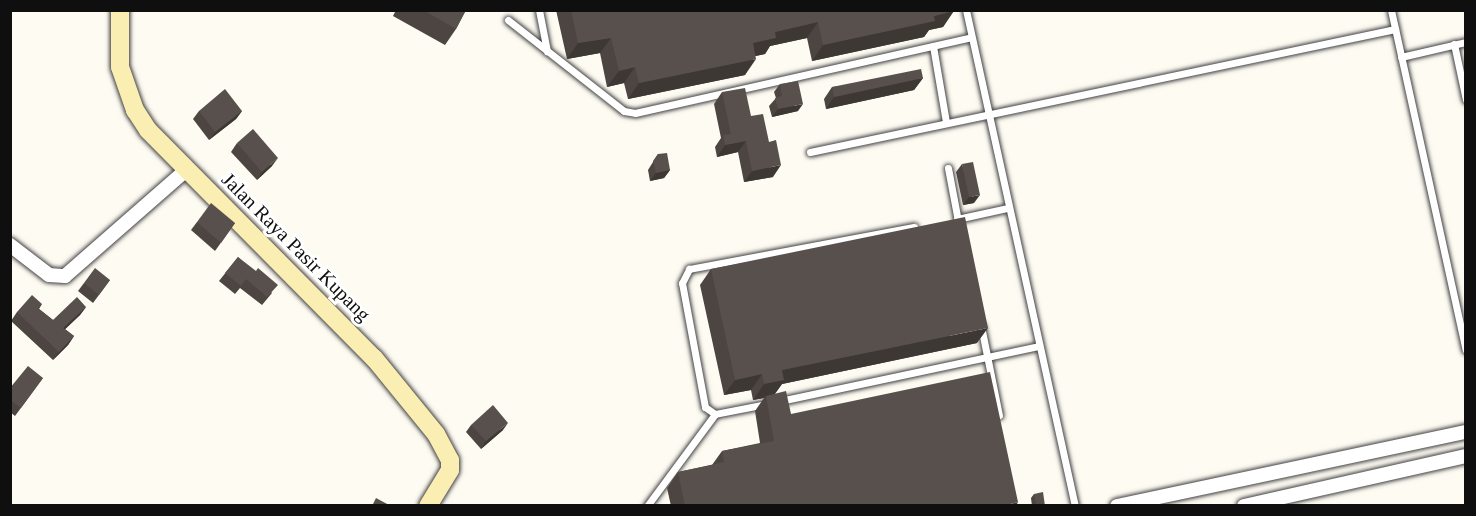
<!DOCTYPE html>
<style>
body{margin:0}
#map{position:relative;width:1476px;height:516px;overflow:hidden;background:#fefbf3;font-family:Georgia,serif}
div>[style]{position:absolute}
.roads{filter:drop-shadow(0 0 2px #424242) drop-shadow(0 0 2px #424242)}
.lane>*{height:7px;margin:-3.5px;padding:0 3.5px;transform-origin:3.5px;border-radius:3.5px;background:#fff}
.street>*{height:14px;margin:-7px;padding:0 7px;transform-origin:7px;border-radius:7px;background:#fff}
.secondary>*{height:18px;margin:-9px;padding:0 9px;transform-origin:9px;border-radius:9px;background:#faeeb2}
.wall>*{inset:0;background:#4c4541}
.shaded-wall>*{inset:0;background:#3e3835}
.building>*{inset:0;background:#58504c}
span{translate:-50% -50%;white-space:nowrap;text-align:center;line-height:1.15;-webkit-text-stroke:6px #fff;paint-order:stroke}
.street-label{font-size:20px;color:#0f0f0f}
.frame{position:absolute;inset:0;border:12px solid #0f0f0f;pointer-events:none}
</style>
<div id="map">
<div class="roads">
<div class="lane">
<div style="left:539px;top:10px;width:42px;rotate:79deg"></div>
<div style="left:966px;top:10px;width:508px;rotate:77.61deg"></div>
<div style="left:1391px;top:10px;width:348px;rotate:77.6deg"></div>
<div style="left:508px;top:20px;width:147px;rotate:38.1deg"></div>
<div style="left:624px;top:111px;width:11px;rotate:10deg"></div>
<div style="left:635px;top:113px;width:344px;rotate:-12.7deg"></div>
<div style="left:1454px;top:44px;width:57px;rotate:77.9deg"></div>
<div style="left:933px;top:46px;width:77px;rotate:80.3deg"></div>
<div style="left:1401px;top:57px;width:67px;rotate:-13deg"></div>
<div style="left:810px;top:152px;width:598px;rotate:-11.87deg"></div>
<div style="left:948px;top:168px;width:54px;rotate:79.3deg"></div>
<div style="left:957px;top:219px;width:51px;rotate:-12.4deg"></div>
<div style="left:981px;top:326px;width:91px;rotate:78.6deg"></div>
<div style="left:780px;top:401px;width:264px;rotate:-12deg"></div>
<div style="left:715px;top:414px;width:12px;rotate:-145deg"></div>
<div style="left:705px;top:407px;width:126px;rotate:-100.5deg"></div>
<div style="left:682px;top:283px;width:16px;rotate:-63deg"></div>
<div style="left:689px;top:269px;width:229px;rotate:-10.6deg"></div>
<div style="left:647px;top:506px;width:114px;rotate:-53.5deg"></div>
<div style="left:715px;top:414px;width:52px;rotate:-11.1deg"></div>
</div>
<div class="street">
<div style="left:10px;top:245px;width:49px;rotate:37.6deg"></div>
<div style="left:49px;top:275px;width:16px;rotate:4deg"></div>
<div style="left:65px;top:276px;width:161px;rotate:-41.2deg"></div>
<div style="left:1117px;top:506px;width:357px;rotate:-12deg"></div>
<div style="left:1244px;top:506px;width:228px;rotate:-12.7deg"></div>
</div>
<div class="secondary">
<div style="left:120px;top:10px;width:57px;rotate:90deg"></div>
<div style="left:120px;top:67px;width:46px;rotate:70.8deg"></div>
<div style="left:135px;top:110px;width:24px;rotate:57deg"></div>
<div style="left:148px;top:130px;width:321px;rotate:45.3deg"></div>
<div style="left:374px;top:358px;width:98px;rotate:50.8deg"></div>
<div style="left:436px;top:434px;width:30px;rotate:62deg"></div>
<div style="left:450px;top:460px;width:10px;rotate:90deg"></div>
<div style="left:450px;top:470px;width:42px;rotate:121.4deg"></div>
</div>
</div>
<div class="wall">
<div style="clip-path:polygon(396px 10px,466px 10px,456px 29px,445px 45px,393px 16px)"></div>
<div style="clip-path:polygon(556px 10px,954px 10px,943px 27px,929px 30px,924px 37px,812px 61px,807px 38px,770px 46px,765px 54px,755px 56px,745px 75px,628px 99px,624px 83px,607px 87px,600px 53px,567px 59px)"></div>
<div style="clip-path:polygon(923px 78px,914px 90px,826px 109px,824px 99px,832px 87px)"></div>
<div style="clip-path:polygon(780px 84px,798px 111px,772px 117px,769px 106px,776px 98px,774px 92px)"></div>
<div style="clip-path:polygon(722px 92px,751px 116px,773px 177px,744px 182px,738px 152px,717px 157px,715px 147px,721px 138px,714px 104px)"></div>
<div style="clip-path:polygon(199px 111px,242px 111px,236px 119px,209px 140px,193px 119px)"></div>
<div style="clip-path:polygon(237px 143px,272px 166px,257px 180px,231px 152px)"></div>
<div style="clip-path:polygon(658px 154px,670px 170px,664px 178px,650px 181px,648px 170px)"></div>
<div style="clip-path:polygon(962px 164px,974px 203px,963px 205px,956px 172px)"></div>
<div style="clip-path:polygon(197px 222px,235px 223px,215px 251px,191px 230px)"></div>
<div style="clip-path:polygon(238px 257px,272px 293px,262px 305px,240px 288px,235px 294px,219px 281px)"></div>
<div style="clip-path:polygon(711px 269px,977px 343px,782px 384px,775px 394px,791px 414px,1016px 506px,671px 506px,667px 488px,678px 472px,712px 465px,722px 451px,760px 443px,755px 411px,764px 398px,753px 400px,751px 390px,724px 395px,700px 285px)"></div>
<div style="clip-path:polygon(110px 280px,93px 303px,78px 291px,84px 283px)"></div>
<div style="clip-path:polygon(42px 304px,39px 309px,53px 320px,86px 307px,80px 315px,65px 329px,74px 336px,68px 345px,53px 360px,11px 321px,17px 312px)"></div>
<div style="clip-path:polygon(43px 378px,15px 416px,10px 412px,10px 388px)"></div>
<div style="clip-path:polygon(471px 425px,503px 430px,481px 449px,466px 432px)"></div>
<div style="clip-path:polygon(1034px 494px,1045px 506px,1032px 506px,1031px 498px)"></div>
</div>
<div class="shaded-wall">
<div style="clip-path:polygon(954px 11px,943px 27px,929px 30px,924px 37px,812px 61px,823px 45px,934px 16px)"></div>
<div style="clip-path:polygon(818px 22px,807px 38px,770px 46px,765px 54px,742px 59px,753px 43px,775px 32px)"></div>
<div style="clip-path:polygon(611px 38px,600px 53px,567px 59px,578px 43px)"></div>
<div style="clip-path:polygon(756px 59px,745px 75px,628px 99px,639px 83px)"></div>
<div style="clip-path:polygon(635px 67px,624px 83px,607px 87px,619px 71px)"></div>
<div style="clip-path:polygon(923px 78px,914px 90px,826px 109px,834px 97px)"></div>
<div style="clip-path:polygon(803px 104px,798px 111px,772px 117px,778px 109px)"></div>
<div style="clip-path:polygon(242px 111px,236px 119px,209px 140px,215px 132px)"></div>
<div style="clip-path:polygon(746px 141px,738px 152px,717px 157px,725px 145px)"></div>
<div style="clip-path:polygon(278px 158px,272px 166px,257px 180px,262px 172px)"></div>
<div style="clip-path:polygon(781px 165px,773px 177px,744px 182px,752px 171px)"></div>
<div style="clip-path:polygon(670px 170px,664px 178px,650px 181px,656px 173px)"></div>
<div style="clip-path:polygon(980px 195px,974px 203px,963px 205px,969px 197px)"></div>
<div style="clip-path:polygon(86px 307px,80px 315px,58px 336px,63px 328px)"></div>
<div style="clip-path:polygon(988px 328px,977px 343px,782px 384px,773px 396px,766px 396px,764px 398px,753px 400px,764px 384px,782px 370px)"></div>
<div style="clip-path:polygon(74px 336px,68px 345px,53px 360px,59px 352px)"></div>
<div style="clip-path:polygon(762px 374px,751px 390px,724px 395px,735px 380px)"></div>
<div style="clip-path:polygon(508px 423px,503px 430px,481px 449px,486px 441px)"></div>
<div style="clip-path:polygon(1018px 502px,1016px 506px,1003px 506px)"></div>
</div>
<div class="building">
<div style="clip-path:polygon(423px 10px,466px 10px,456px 29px)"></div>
<div style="clip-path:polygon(571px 10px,954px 10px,954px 11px,934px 16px,935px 21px,823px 45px,818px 22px,775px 32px,776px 38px,753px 43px,756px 59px,639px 83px,635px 67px,619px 71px,611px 38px,578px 43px)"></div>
<div style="clip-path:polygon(921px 69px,923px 78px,834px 97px,832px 87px)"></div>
<div style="clip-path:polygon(798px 81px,803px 104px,778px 109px,775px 98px,782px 96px,780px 84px)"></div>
<div style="clip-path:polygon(745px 88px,751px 116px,763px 114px,769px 142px,776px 140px,781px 165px,752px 171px,746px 141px,725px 145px,723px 135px,731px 134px,722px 92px)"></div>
<div style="clip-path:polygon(225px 89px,242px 111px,215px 132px,199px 111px)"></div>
<div style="clip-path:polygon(253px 129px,278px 158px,262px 172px,237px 143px)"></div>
<div style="clip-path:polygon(667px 153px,670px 170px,656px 173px,653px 161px,658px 154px)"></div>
<div style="clip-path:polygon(973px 162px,980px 195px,969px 197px,962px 164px)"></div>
<div style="clip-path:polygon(211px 203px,235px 223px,221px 243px,197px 222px)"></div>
<div style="clip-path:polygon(965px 217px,988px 328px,782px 370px,784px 380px,764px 384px,762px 374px,735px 380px,711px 269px)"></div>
<div style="clip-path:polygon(238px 257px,256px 271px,258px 268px,278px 285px,267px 297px,246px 279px,241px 286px,225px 273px)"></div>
<div style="clip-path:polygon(95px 268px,110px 280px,99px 295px,84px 283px)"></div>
<div style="clip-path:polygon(32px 295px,42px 304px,38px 308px,53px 320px,77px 297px,86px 307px,63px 328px,74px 336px,59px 352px,17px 312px)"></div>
<div style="clip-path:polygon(28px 366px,43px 378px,21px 408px,10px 400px,10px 388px)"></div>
<div style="clip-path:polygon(990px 372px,1018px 502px,1003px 506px,685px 506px,678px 472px,724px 462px,722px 451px,774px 441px,766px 396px,786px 391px,791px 414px)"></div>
<div style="clip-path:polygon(493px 405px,508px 423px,486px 441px,471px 425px)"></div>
<div style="clip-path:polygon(1043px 492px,1045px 506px,1036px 506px,1034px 494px)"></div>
<div style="clip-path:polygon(376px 498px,389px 505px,389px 506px,372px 506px)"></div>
</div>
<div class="street-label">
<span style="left:296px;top:247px;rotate:45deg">Jalan Raya Pasir Kupang</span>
</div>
<div class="frame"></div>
</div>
